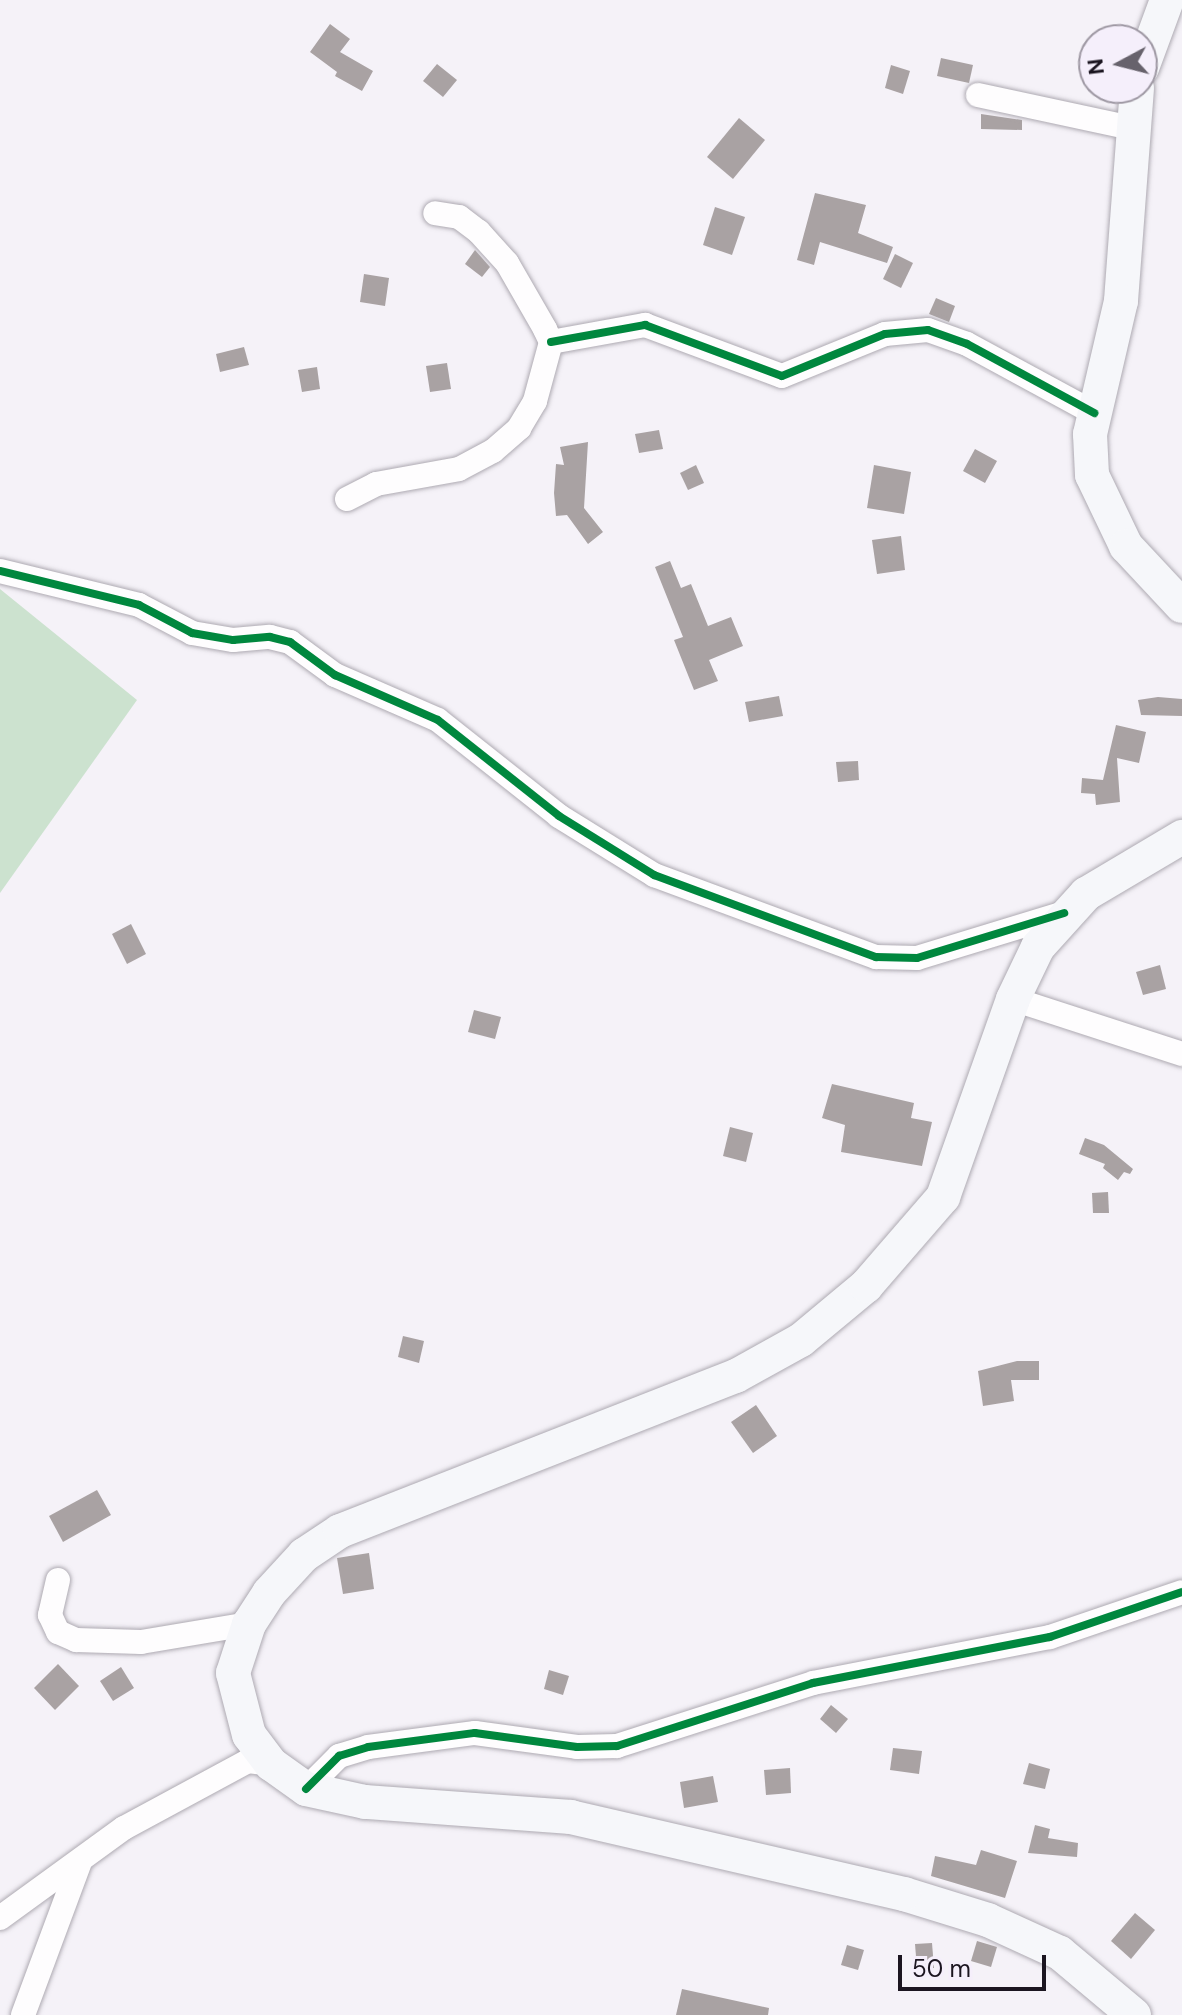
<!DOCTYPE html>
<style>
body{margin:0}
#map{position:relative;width:1182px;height:2015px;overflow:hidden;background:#f5f2f8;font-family:"DM Sans",sans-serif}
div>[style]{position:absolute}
.green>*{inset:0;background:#cce2cf}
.building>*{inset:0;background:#a9a2a3}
.roads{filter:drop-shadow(0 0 2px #aeaab2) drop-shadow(0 0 2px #aeaab2)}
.street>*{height:24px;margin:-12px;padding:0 12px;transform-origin:12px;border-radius:12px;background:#fefdfe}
.secondary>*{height:34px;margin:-17px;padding:0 17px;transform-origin:17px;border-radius:17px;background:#f6f7fa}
.cycleway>*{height:8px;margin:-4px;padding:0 4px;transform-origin:4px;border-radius:4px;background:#00873e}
span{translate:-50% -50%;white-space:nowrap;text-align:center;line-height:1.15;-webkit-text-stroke:8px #f5effb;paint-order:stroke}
.north{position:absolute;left:1078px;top:24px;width:80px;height:80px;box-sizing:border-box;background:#f5effb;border:2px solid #9e98a3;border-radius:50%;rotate:263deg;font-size:22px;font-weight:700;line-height:32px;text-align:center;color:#1b1520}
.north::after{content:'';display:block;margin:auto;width:28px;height:36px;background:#67626c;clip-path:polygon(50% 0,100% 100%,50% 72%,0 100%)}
.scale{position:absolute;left:898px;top:1955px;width:148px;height:36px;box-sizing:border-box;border:4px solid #1b1520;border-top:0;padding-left:10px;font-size:24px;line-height:28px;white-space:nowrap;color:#1b1520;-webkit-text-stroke:6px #f5effb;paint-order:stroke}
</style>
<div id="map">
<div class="green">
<div style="clip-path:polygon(0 589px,137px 700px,0 893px)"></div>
</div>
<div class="building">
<div style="clip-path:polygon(330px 24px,350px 39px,340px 52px,373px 71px,362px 91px,335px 76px,337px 72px,310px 52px)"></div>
<div style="clip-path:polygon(941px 58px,973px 65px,969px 83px,937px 76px)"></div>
<div style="clip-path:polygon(437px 64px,457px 80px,443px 97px,423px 81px)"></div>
<div style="clip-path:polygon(891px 65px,910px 71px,903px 94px,885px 88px)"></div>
<div style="clip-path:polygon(981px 114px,1022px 120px,1022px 130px,981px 129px)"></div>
<div style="clip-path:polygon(739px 118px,765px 140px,733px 179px,707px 157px)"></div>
<div style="clip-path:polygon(815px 193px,866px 205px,858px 233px,893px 247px,887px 263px,820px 242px,814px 265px,797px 260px)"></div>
<div style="clip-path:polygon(715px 207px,745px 217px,732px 255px,703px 245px)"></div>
<div style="clip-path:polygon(475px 250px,490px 267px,482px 277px,465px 264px)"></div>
<div style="clip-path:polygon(895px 254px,913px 263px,901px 288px,883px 279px)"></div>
<div style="clip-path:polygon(364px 274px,389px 278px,385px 306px,360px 302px)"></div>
<div style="clip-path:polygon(936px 298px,955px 306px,949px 322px,929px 314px)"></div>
<div style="clip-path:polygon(244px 347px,249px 365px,220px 372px,216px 354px)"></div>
<div style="clip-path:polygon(447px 363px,451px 389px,430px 392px,426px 366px)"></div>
<div style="clip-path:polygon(317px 367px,320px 389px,302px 392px,298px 370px)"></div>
<div style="clip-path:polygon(659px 430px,663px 449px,639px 453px,635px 434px)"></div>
<div style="clip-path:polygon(588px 442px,584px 508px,603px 532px,588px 544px,567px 515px,556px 516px,554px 493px,556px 464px,564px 465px,560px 447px)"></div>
<div style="clip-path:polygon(975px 449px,997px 461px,985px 483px,963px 471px)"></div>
<div style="clip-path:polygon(696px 465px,704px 483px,688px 490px,680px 473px)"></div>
<div style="clip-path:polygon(874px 465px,911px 472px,904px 514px,867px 508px)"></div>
<div style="clip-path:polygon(901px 536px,905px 570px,877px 574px,872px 540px)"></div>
<div style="clip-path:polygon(670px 561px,681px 588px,691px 584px,708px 626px,731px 617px,743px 646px,709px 660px,718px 681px,694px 690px,674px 640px,683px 637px,655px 567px)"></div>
<div style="clip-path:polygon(779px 696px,783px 716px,749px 722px,745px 702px)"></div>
<div style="clip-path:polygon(1158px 697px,1182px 699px,1182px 716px,1141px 715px,1138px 700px)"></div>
<div style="clip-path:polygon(1116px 725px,1146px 732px,1139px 763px,1117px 758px,1120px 802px,1096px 805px,1095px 794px,1081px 793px,1082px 778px,1103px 780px)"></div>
<div style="clip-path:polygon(858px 761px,859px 780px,838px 782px,836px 762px)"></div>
<div style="clip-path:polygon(131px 924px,146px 954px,127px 964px,112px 934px)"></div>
<div style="clip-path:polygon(1160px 965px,1166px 989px,1143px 995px,1136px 972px)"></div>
<div style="clip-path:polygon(474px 1010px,501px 1017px,495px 1039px,468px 1032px)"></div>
<div style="clip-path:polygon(832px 1084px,914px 1103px,911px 1118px,932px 1122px,922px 1166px,841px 1152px,845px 1125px,822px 1118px)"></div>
<div style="clip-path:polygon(730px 1127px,753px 1133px,746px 1162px,723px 1156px)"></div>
<div style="clip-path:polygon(1085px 1138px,1104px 1145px,1133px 1169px,1130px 1174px,1124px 1172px,1118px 1180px,1103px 1168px,1105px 1164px,1079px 1154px)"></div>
<div style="clip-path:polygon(1108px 1192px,1109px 1213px,1093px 1213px,1092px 1193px)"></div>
<div style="clip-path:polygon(403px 1336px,424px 1341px,419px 1363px,398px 1357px)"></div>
<div style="clip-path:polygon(1017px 1361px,1039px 1361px,1039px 1380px,1011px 1380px,1014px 1401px,983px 1406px,978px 1371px)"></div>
<div style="clip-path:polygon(756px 1405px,777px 1436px,753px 1453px,731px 1422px)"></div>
<div style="clip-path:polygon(97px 1490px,111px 1515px,63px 1542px,49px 1516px)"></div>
<div style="clip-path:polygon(369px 1553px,374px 1589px,343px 1594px,337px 1558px)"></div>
<div style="clip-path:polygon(58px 1664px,79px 1686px,55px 1710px,34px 1688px)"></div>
<div style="clip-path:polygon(121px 1667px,134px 1688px,113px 1701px,100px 1681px)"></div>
<div style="clip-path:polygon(549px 1670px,569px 1676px,563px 1695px,544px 1689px)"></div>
<div style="clip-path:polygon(831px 1705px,848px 1719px,836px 1733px,820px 1719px)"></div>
<div style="clip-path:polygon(893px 1748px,922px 1751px,919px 1774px,890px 1770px)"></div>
<div style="clip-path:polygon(1029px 1763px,1050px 1769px,1045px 1789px,1023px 1784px)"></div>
<div style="clip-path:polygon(790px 1768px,791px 1793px,766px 1795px,764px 1770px)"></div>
<div style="clip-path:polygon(713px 1776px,718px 1802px,684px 1808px,680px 1782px)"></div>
<div style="clip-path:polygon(1035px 1825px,1050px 1829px,1048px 1838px,1078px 1843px,1077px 1857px,1028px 1853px)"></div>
<div style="clip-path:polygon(981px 1850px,1017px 1861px,1005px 1898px,931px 1876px,935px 1856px,976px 1865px)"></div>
<div style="clip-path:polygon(1135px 1913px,1155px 1930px,1131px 1959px,1111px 1941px)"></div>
<div style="clip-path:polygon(977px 1941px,997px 1947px,991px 1967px,971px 1961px)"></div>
<div style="clip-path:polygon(932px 1943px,934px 1968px,917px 1969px,915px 1944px)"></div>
<div style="clip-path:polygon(847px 1945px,864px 1950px,858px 1970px,841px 1965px)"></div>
<div style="clip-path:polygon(682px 1989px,769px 2008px,768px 2015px,676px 2015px)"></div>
</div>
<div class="roads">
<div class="street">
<div style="left:978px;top:95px;width:157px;rotate:12.1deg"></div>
<div style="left:551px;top:342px;width:96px;rotate:-10.3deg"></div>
<div style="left:645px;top:325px;width:146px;rotate:20.4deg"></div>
<div style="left:782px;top:376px;width:111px;rotate:-22.2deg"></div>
<div style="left:885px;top:334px;width:43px;rotate:-5.3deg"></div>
<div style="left:928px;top:330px;width:41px;rotate:19.7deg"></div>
<div style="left:967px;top:344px;width:145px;rotate:28.5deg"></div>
<div style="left:347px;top:499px;width:33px;rotate:-27deg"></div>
<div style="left:376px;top:484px;width:84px;rotate:-10.2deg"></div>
<div style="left:459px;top:469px;width:38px;rotate:-28deg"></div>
<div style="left:493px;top:451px;width:35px;rotate:-41deg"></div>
<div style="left:519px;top:428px;width:31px;rotate:-59deg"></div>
<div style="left:535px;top:401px;width:61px;rotate:-74.8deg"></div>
<div style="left:551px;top:342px;width:14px;rotate:-115deg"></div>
<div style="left:545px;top:329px;width:76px;rotate:-119.9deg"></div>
<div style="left:507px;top:263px;width:42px;rotate:-132.1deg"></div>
<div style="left:479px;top:232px;width:25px;rotate:-143deg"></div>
<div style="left:459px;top:217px;width:24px;rotate:-171deg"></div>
<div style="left:0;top:571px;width:143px;rotate:13.7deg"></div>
<div style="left:139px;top:605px;width:60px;rotate:27.8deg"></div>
<div style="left:192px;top:633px;width:42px;rotate:9.7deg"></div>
<div style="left:233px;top:640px;width:37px;rotate:-5deg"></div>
<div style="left:270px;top:637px;width:21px;rotate:14deg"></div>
<div style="left:290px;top:642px;width:56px;rotate:36.3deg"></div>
<div style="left:335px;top:675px;width:112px;rotate:23.6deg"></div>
<div style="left:438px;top:720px;width:154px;rotate:38.4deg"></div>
<div style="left:559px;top:816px;width:112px;rotate:31.8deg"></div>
<div style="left:654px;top:875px;width:237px;rotate:20.3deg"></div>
<div style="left:876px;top:957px;width:41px;rotate:1.4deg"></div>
<div style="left:917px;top:958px;width:154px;rotate:-17deg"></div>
<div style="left:1013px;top:999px;width:178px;rotate:18deg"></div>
<div style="left:58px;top:1580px;width:36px;rotate:103deg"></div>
<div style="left:50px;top:1615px;width:19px;rotate:65deg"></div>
<div style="left:58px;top:1632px;width:20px;rotate:24deg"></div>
<div style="left:76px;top:1640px;width:65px;rotate:1.8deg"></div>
<div style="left:141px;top:1642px;width:109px;rotate:-9.5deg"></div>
<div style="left:306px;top:1789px;width:47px;rotate:-45deg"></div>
<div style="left:339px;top:1756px;width:30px;rotate:-17deg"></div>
<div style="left:368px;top:1747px;width:108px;rotate:-7.5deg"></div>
<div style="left:475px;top:1733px;width:103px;rotate:7.8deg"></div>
<div style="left:577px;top:1747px;width:40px;rotate:-1.4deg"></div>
<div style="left:617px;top:1746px;width:206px;rotate:-17.8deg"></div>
<div style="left:813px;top:1683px;width:241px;rotate:-11deg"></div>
<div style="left:1050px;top:1637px;width:139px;rotate:-18.8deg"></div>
<div style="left:0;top:1918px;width:153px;rotate:-36deg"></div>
<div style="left:124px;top:1828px;width:141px;rotate:-28.4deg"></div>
<div style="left:248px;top:1761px;width:23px;rotate:7deg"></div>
<div style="left:23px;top:2015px;width:163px;rotate:-69.6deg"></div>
</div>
<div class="secondary">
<div style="left:1142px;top:68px;width:72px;rotate:-69.8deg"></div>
<div style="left:1137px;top:88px;width:214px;rotate:94.3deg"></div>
<div style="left:1121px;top:301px;width:137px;rotate:103.1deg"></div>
<div style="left:1090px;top:434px;width:41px;rotate:87.2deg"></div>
<div style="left:1092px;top:475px;width:79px;rotate:64.4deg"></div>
<div style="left:1126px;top:546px;width:82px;rotate:47deg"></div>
<div style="left:1134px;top:2015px;width:97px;rotate:-140deg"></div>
<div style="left:1060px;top:1953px;width:79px;rotate:-155.4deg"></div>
<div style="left:988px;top:1920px;width:88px;rotate:-162.8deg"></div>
<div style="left:904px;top:1894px;width:342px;rotate:-167deg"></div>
<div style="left:571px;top:1817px;width:207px;rotate:-175.8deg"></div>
<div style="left:365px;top:1802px;width:60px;rotate:-167.6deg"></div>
<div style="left:306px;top:1789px;width:43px;rotate:-144.5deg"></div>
<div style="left:271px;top:1764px;width:36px;rotate:-127deg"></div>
<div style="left:249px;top:1735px;width:64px;rotate:-104.5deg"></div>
<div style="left:233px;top:1673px;width:52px;rotate:-71.9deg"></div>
<div style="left:249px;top:1624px;width:37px;rotate:-57deg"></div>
<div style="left:269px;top:1593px;width:52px;rotate:-47.4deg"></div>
<div style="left:304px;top:1555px;width:43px;rotate:-33.7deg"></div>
<div style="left:340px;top:1531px;width:425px;rotate:-21.4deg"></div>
<div style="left:736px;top:1376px;width:74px;rotate:-29deg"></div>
<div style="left:801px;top:1340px;width:85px;rotate:-39.7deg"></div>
<div style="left:866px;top:1286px;width:118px;rotate:-49.1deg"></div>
<div style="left:943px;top:1197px;width:210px;rotate:-70.5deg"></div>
<div style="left:1013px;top:999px;width:58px;rotate:-64.3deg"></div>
<div style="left:1038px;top:947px;width:72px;rotate:-47.8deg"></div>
<div style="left:1086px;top:894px;width:112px;rotate:-30.7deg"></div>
</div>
</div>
<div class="cycleway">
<div style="left:551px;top:342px;width:96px;rotate:-10.3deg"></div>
<div style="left:645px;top:325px;width:146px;rotate:20.4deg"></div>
<div style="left:782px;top:376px;width:111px;rotate:-22.2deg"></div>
<div style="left:885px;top:334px;width:43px;rotate:-5.3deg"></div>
<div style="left:928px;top:330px;width:41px;rotate:19.7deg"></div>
<div style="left:967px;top:344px;width:145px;rotate:28.5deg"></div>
<div style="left:0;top:571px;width:143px;rotate:13.7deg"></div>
<div style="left:139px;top:605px;width:60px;rotate:27.8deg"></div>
<div style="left:192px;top:633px;width:42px;rotate:9.7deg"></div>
<div style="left:233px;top:640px;width:37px;rotate:-5deg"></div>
<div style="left:270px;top:637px;width:21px;rotate:14deg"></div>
<div style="left:290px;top:642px;width:56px;rotate:36.3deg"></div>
<div style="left:335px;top:675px;width:112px;rotate:23.6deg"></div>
<div style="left:438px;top:720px;width:154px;rotate:38.4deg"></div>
<div style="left:559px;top:816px;width:112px;rotate:31.8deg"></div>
<div style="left:654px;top:875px;width:237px;rotate:20.3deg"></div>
<div style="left:876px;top:957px;width:41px;rotate:1.4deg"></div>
<div style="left:917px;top:958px;width:154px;rotate:-17deg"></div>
<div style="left:306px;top:1789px;width:47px;rotate:-45deg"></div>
<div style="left:339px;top:1756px;width:30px;rotate:-17deg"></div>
<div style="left:368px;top:1747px;width:108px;rotate:-7.5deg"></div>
<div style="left:475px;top:1733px;width:103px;rotate:7.8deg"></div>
<div style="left:577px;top:1747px;width:40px;rotate:-1.4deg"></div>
<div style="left:617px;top:1746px;width:206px;rotate:-17.8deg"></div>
<div style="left:813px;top:1683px;width:241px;rotate:-11deg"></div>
<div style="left:1050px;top:1637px;width:139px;rotate:-18.8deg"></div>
</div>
<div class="north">N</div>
<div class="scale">50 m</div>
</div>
